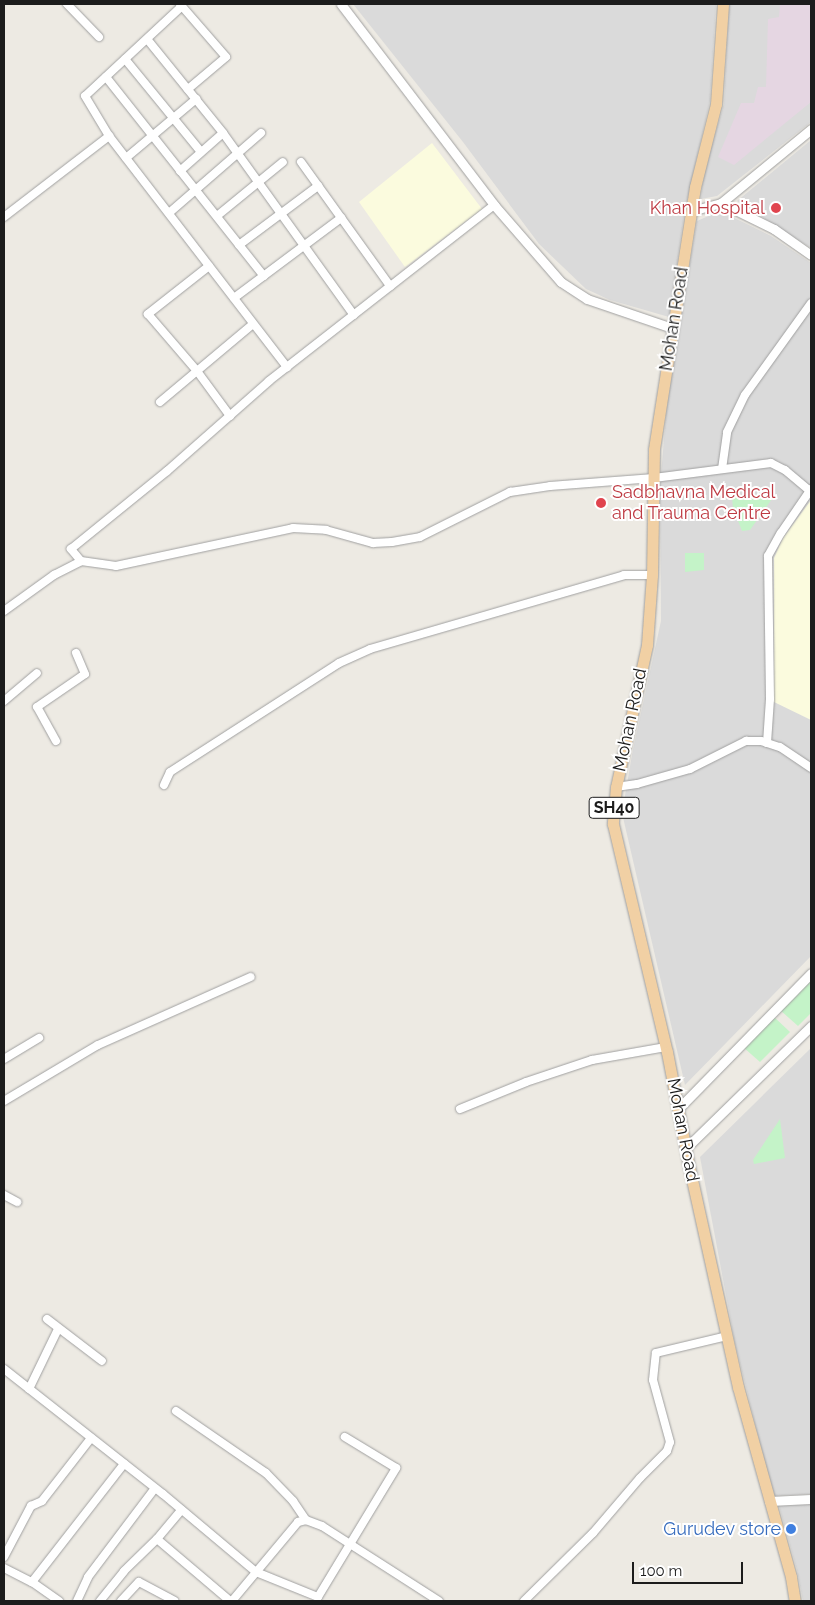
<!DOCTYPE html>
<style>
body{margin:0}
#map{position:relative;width:815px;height:1605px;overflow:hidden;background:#edeae3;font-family:Raleway,sans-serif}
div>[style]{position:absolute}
.residential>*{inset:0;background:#dadada}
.industrial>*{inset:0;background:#e5d6e2}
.education>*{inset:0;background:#fbfbde}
.park>*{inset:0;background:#c4f3c8}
.roads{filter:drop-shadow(0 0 1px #a0a0a0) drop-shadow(0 0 1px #a0a0a0)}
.minor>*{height:8px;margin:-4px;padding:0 4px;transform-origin:4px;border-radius:4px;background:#fff}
.tertiary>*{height:9px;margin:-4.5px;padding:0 4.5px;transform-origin:4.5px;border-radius:4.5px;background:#fff}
.primary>*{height:11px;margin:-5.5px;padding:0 5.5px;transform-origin:5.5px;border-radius:5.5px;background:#f1d0a4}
.dots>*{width:14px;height:14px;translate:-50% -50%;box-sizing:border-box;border:2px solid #fff;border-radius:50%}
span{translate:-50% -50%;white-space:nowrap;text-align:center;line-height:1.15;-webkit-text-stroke:4px #fff;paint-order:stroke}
.shield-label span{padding:1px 4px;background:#fff;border:1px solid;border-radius:4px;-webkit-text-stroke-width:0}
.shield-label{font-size:16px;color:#1c1c1c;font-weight:700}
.health-label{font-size:18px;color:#be3a42}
.right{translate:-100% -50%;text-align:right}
.left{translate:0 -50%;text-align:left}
.street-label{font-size:18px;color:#1c1c1c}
.shop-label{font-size:18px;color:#366cbe}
.frame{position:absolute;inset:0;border:5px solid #1c1c1c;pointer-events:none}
.scale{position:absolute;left:632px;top:1562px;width:111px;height:22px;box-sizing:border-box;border:2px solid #1c1c1c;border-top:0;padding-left:6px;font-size:15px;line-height:18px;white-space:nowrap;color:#1c1c1c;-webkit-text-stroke:4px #fff;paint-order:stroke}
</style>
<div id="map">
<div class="residential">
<div style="clip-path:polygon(353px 4px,716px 4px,710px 101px,685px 209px,669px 317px,610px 300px,586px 289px,539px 244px,463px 142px)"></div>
<div style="clip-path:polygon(729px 4px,811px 4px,811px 122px,717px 196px,701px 199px,703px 175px,724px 104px)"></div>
<div style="clip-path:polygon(811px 140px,811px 248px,737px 201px)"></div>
<div style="clip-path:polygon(720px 211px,771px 236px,811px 263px,811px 956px,685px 1085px,622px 813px,633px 749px,661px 621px,660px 487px,667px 403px,697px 221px)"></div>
<div style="clip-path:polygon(811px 1048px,811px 1494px,773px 1496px,735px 1343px,700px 1157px)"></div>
<div style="clip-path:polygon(811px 1504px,811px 1601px,803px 1601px,797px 1570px,779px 1506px)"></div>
</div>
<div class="industrial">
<div style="clip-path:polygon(780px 4px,811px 4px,811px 102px,734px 165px,718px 157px,741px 103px,754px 103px,758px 87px,766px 87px,768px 19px,779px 17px)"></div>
</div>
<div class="education">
<div style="clip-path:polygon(432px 143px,482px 209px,405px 267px,359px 202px)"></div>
<div style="clip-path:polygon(811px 500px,811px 720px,774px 702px,774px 558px,783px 538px)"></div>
</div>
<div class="park">
<div style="clip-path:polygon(774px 496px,750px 530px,742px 531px,733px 508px,732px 497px)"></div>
<div style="clip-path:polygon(685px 553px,704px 553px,704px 570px,685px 572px)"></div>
<div style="clip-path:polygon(811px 978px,811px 1013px,798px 1026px,780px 1010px)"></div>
<div style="clip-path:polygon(773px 1016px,790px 1032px,760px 1062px,743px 1047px)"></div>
<div style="clip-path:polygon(780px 1119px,785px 1158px,754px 1164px,753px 1160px)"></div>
</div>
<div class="roads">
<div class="minor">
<div style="left:67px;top:4px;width:46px;rotate:45.9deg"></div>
<div style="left:180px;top:4px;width:70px;rotate:49deg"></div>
<div style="left:226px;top:57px;width:50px;rotate:139.9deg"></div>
<div style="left:182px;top:6px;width:132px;rotate:137.1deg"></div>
<div style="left:85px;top:96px;width:47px;rotate:59deg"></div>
<div style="left:109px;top:136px;width:292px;rotate:52.4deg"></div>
<div style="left:147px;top:39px;width:121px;rotate:51deg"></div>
<div style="left:223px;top:133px;width:224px;rotate:54.3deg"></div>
<div style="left:125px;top:59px;width:120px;rotate:50.7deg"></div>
<div style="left:106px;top:77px;width:254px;rotate:51.6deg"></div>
<div style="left:126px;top:158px;width:92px;rotate:-40.1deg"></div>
<div style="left:301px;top:162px;width:153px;rotate:54.3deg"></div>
<div style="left:180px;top:171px;width:57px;rotate:-41.5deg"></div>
<div style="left:169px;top:213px;width:122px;rotate:-41deg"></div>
<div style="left:217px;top:216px;width:85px;rotate:-39.3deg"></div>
<div style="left:4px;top:217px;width:133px;rotate:-37.6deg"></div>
<div style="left:239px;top:245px;width:99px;rotate:-36.8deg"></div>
<div style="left:209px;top:266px;width:78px;rotate:141.8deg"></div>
<div style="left:148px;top:314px;width:75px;rotate:49.3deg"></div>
<div style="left:197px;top:371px;width:56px;rotate:53.7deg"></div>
<div style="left:234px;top:298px;width:134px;rotate:-36.8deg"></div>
<div style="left:160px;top:402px;width:121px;rotate:-40deg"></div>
<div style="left:722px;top:469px;width:37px;rotate:-82deg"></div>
<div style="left:727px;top:432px;width:41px;rotate:-64.1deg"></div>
<div style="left:745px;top:395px;width:113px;rotate:-54.3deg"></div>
<div style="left:81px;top:561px;width:16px;rotate:-130deg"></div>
<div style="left:71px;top:549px;width:124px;rotate:-39.1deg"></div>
<div style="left:167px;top:471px;width:136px;rotate:-41.4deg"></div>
<div style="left:269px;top:381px;width:286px;rotate:-38deg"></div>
<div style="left:4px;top:611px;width:62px;rotate:-35.8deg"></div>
<div style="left:54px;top:575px;width:30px;rotate:-27deg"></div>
<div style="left:81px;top:561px;width:35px;rotate:8deg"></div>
<div style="left:116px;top:566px;width:181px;rotate:-12.1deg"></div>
<div style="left:293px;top:528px;width:33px;rotate:3deg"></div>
<div style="left:326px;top:530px;width:49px;rotate:15.5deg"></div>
<div style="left:373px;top:543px;width:19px;rotate:-3deg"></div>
<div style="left:392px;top:542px;width:28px;rotate:-10deg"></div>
<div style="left:420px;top:537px;width:101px;rotate:-26.6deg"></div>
<div style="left:510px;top:492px;width:40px;rotate:-8.5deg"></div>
<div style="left:550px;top:486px;width:104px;rotate:-4.4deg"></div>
<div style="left:654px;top:478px;width:118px;rotate:-7.3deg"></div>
<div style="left:771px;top:463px;width:16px;rotate:27deg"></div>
<div style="left:785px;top:470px;width:33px;rotate:40deg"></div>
<div style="left:4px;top:701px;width:43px;rotate:-40.3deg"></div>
<div style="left:56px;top:741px;width:39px;rotate:-119deg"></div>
<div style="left:37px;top:707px;width:58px;rotate:-34.5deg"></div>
<div style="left:85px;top:674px;width:23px;rotate:-113deg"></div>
<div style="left:767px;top:743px;width:44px;rotate:-86.1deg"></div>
<div style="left:770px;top:699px;width:143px;rotate:-90.8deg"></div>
<div style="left:768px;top:556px;width:26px;rotate:-61deg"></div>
<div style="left:781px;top:533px;width:53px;rotate:-55.7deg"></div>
<div style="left:164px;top:785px;width:14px;rotate:-65deg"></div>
<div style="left:170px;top:772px;width:201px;rotate:-32.8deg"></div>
<div style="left:339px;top:663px;width:34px;rotate:-24deg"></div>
<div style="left:370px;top:649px;width:265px;rotate:-16.2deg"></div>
<div style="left:624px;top:575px;width:28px"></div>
<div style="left:616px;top:787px;width:21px;rotate:-8deg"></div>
<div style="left:637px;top:784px;width:55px;rotate:-15.8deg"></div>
<div style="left:690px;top:769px;width:63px;rotate:-26.6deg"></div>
<div style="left:746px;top:741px;width:15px"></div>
<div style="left:761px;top:741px;width:20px;rotate:18deg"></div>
<div style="left:780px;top:747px;width:37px;rotate:34deg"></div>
<div style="left:4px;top:1059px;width:41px;rotate:-31deg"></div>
<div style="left:4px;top:1101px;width:109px;rotate:-30.8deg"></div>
<div style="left:98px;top:1045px;width:167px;rotate:-24deg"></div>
<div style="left:460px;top:1109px;width:71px;rotate:-22.2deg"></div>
<div style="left:526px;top:1082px;width:70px;rotate:-18.4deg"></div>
<div style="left:592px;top:1060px;width:75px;rotate:-10deg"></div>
<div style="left:4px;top:1195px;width:15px;rotate:28deg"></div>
<div style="left:47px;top:1319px;width:69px;rotate:37.4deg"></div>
<div style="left:4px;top:1369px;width:202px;rotate:38.2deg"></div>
<div style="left:163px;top:1494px;width:121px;rotate:40deg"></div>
<div style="left:256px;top:1572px;width:67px;rotate:22deg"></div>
<div style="left:318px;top:1597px;width:151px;rotate:-58.8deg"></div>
<div style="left:396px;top:1468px;width:60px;rotate:-148.7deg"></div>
<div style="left:29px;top:1389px;width:67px;rotate:-64.2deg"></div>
<div style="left:176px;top:1411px;width:109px;rotate:34.6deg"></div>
<div style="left:266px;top:1473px;width:39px;rotate:46deg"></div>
<div style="left:293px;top:1501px;width:23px;rotate:56deg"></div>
<div style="left:157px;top:1539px;width:96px;rotate:40.3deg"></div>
<div style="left:4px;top:1557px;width:58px;rotate:-62.1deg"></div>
<div style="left:31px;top:1506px;width:12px;rotate:-24deg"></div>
<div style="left:42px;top:1501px;width:80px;rotate:-52.1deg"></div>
<div style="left:4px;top:1568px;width:31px;rotate:27deg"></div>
<div style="left:32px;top:1582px;width:33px;rotate:35deg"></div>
<div style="left:32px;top:1582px;width:150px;rotate:-52.1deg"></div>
<div style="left:77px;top:1601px;width:26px;rotate:-65deg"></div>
<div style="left:88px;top:1577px;width:111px;rotate:-53deg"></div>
<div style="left:100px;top:1601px;width:38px;rotate:-51deg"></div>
<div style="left:124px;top:1571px;width:46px;rotate:-44.1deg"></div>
<div style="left:157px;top:1539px;width:38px;rotate:-50deg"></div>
<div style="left:121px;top:1601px;width:26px;rotate:-47deg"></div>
<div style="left:139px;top:1582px;width:40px;rotate:28deg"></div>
<div style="left:232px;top:1601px;width:103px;rotate:-50.1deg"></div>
<div style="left:298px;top:1522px;width:8px;rotate:-14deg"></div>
<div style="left:306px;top:1520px;width:17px;rotate:21deg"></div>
<div style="left:322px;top:1526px;width:139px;rotate:32.7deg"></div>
<div style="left:524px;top:1601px;width:97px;rotate:-44.6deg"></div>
<div style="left:593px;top:1533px;width:72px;rotate:-49.5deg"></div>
<div style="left:640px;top:1478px;width:38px;rotate:-45deg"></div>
<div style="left:667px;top:1451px;width:9px;rotate:-72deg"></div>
<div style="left:670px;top:1442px;width:64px;rotate:-105.3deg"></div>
<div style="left:653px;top:1380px;width:27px;rotate:-84deg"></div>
<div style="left:656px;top:1353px;width:73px;rotate:-13.5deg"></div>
</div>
<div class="tertiary">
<div style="left:341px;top:4px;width:253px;rotate:52.7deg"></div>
<div style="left:494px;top:205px;width:102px;rotate:49deg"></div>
<div style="left:561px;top:282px;width:31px;rotate:33deg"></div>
<div style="left:587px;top:299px;width:90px;rotate:18.8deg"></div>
<div style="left:721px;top:203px;width:59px;rotate:26.1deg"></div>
<div style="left:774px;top:229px;width:45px;rotate:35.1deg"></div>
<div style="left:691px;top:211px;width:31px;rotate:-15deg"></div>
<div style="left:721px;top:203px;width:117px;rotate:-39.4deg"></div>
<div style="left:678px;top:1109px;width:190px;rotate:-45.6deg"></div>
<div style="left:686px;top:1148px;width:175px;rotate:-44.3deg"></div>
<div style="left:769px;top:1501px;width:42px;rotate:-2.7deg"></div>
</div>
<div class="primary">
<div style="left:723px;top:4px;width:100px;rotate:94deg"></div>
<div style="left:716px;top:104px;width:86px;rotate:104.2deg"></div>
<div style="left:695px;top:187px;width:266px;rotate:98.9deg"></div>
<div style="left:654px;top:450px;width:125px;rotate:90.9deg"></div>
<div style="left:652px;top:575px;width:70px;rotate:94.1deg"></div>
<div style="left:647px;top:645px;width:145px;rotate:102.3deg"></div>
<div style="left:616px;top:787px;width:37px;rotate:95deg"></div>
<div style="left:613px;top:824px;width:234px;rotate:76.7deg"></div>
<div style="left:667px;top:1052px;width:116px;rotate:79.1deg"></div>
<div style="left:689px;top:1166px;width:226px;rotate:77.5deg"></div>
<div style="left:738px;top:1387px;width:197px;rotate:74.4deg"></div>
<div style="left:791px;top:1577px;width:24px;rotate:81deg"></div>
</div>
</div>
<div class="dots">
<div style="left:776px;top:208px;background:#e0444e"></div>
<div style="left:601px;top:503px;background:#e0444e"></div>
<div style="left:791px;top:1529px;background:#3f7fe0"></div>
</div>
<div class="shield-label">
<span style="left:614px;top:808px">SH40</span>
</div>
<div class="health-label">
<span class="right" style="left:765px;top:208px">Khan Hospital</span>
<span class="left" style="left:612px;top:503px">Sadbhavna Medical<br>and Trauma Centre</span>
</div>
<div class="street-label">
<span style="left:674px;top:319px;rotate:-81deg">Mohan Road</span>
<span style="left:630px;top:720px;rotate:-78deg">Mohan Road</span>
<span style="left:683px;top:1130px;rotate:79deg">Mohan Road</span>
</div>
<div class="shop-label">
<span class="right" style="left:781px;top:1529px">Gurudev store</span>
</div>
<div class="frame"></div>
<div class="scale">100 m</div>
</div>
